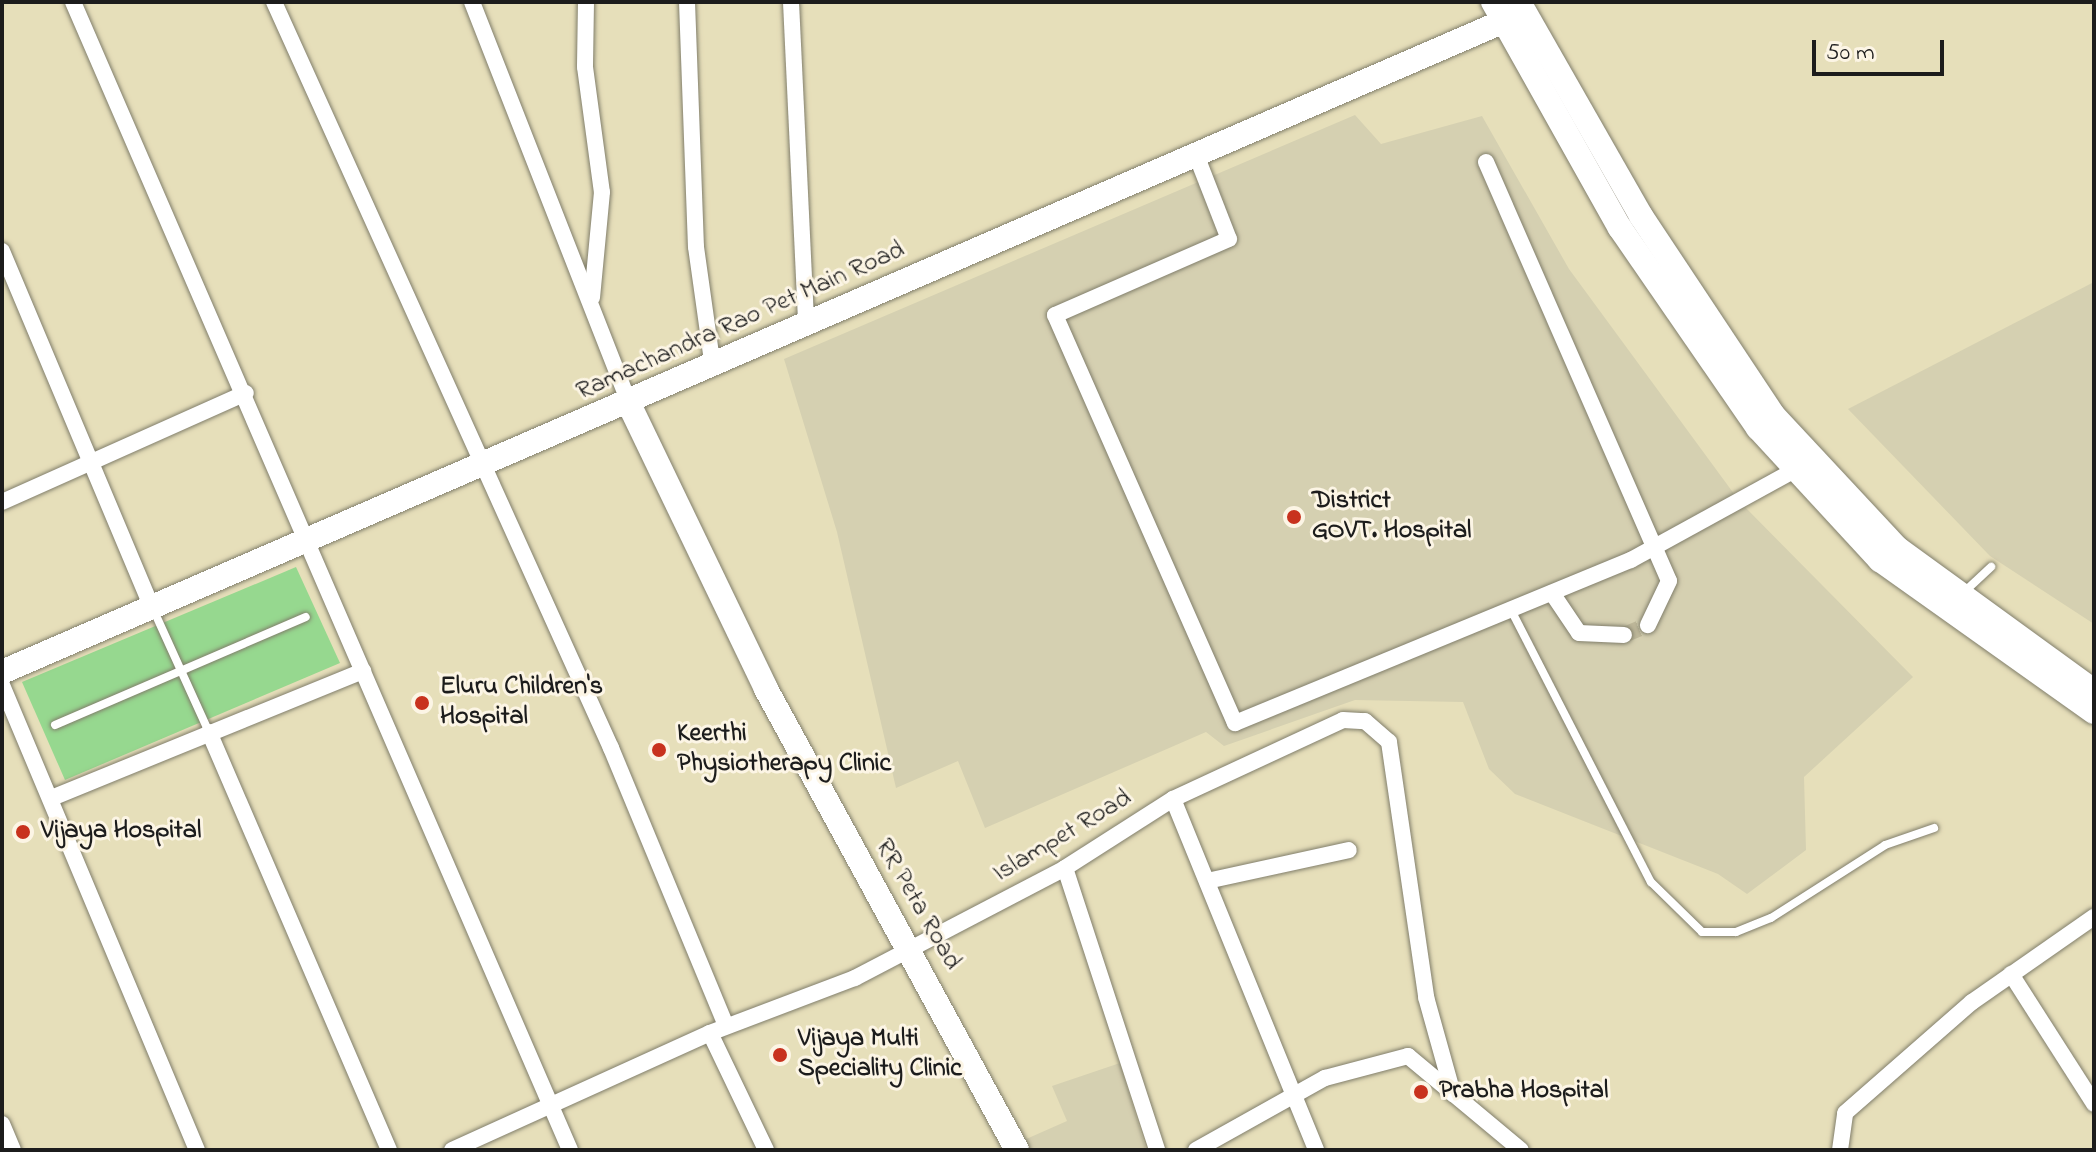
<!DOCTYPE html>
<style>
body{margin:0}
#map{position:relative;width:2096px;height:1152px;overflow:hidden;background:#e6dfba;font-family:"Indie Flower",sans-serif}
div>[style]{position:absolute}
.built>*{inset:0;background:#d5d0b1}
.green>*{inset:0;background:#96d88f}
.street-tunnel>*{height:16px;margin-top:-8px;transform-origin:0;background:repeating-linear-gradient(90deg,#beb89a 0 16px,transparent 0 24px)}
.roads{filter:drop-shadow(0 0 2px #817e6b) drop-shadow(0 0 2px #817e6b)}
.lane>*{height:8px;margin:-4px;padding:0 4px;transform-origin:4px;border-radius:4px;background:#fff}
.street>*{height:16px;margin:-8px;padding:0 8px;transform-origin:8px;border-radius:8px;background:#fff}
.secondary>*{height:24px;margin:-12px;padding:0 12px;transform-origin:12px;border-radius:12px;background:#fff}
.dots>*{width:22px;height:22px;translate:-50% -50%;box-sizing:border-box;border:4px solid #fcf5e5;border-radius:50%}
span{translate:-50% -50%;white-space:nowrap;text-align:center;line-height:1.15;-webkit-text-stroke:6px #fcf5e5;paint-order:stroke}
.street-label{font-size:26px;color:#1c1c1c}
.poi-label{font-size:26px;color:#1c1c1c;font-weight:700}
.left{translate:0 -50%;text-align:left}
.frame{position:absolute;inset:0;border:4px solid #1c1c1c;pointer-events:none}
.scale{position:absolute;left:1812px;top:40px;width:132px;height:36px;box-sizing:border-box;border:4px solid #1c1c1c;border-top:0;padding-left:10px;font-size:24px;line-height:28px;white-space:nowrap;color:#1c1c1c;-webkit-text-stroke:6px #fcf5e5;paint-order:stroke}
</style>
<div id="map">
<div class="built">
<div style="clip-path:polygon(1355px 115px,1381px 144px,1482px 116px,1569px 269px,1740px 502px,1913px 677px,1804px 777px,1806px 850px,1747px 894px,1718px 874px,1515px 794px,1489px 769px,1463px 702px,1355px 700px,1224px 746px,1206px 732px,985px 828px,958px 761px,896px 788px,837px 532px,784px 359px)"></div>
<div style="clip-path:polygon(2094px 282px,2094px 624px,1990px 556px,1848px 409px)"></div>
<div style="clip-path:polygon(1120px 1063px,1146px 1150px,1029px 1150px,1024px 1140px,1067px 1121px,1052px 1086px)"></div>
</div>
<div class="green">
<div style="clip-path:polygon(296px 567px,340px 663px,65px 780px,22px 682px)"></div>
</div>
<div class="street-tunnel">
<div style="left:1624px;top:635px;width:26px;rotate:-23deg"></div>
</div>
<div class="roads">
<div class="lane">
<div style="left:1962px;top:594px;width:40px;rotate:-43deg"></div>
<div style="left:1511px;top:610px;width:306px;rotate:62.8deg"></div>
<div style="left:1651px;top:882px;width:71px;rotate:44.4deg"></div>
<div style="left:1702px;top:932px;width:34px"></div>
<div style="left:1736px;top:932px;width:38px;rotate:-22deg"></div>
<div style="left:1771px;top:918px;width:135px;rotate:-32.6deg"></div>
<div style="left:1885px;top:845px;width:52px;rotate:-19.1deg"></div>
<div style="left:154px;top:611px;width:133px;rotate:65.6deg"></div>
<div style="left:55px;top:725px;width:273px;rotate:-23.3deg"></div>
</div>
<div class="street">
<div style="left:73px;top:2px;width:1251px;rotate:66.59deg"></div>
<div style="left:274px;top:2px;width:819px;rotate:65.69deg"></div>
<div style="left:611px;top:748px;width:301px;rotate:67.5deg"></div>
<div style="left:472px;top:2px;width:434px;rotate:68.6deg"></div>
<div style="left:586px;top:2px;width:65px;rotate:90.9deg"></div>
<div style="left:585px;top:67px;width:126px;rotate:82.3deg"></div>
<div style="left:602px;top:192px;width:106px;rotate:95.4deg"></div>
<div style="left:687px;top:2px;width:245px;rotate:87.9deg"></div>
<div style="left:696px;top:247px;width:122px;rotate:82deg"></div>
<div style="left:791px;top:2px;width:322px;rotate:87.3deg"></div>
<div style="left:1195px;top:152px;width:93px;rotate:68.7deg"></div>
<div style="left:1229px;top:239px;width:190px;rotate:156.4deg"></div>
<div style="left:1055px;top:315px;width:446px;rotate:66.2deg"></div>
<div style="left:1235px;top:723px;width:428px;rotate:-22.4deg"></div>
<div style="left:1631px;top:560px;width:195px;rotate:-28.8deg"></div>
<div style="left:1486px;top:162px;width:457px;rotate:66.4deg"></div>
<div style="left:1669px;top:581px;width:49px;rotate:115.5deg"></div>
<div style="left:2px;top:251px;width:389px;rotate:67.2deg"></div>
<div style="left:2px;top:502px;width:267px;rotate:-24.1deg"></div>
<div style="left:1552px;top:593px;width:48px;rotate:56deg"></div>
<div style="left:1579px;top:633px;width:45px;rotate:2.5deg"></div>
<div style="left:2px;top:685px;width:504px;rotate:67.25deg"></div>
<div style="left:209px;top:732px;width:455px;rotate:66.7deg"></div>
<div style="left:54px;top:797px;width:334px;rotate:-22.2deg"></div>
<div style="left:1173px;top:799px;width:379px;rotate:67.8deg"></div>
<div style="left:1065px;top:868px;width:297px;rotate:71.9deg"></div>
<div style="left:1207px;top:881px;width:145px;rotate:-12.3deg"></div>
<div style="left:2011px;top:974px;width:154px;rotate:57.4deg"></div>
<div style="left:710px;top:1033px;width:130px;rotate:64.4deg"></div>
<div style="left:2px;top:1124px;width:28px;rotate:67deg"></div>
<div style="left:452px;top:1150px;width:283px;rotate:-24.4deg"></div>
<div style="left:710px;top:1033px;width:155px;rotate:-20.8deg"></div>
<div style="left:855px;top:978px;width:237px;rotate:-27.6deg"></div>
<div style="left:1065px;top:868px;width:128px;rotate:-32.6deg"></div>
<div style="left:1173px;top:799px;width:187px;rotate:-24.9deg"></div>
<div style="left:1343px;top:720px;width:22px;rotate:3deg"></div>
<div style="left:1365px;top:721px;width:32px;rotate:41deg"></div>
<div style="left:1389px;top:742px;width:258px;rotate:81.7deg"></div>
<div style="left:1426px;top:997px;width:101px;rotate:74.4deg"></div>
<div style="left:1196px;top:1150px;width:148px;rotate:-29.2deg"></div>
<div style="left:1325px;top:1078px;width:86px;rotate:-14.8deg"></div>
<div style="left:1408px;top:1056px;width:147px;rotate:39.8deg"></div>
<div style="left:1840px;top:1150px;width:37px;rotate:-82deg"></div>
<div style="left:1845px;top:1113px;width:169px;rotate:-41.2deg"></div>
<div style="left:1972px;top:1002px;width:149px;rotate:-34.9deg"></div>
</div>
<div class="secondary">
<div style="left:1493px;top:2px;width:259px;rotate:60.7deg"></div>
<div style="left:1620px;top:228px;width:243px;rotate:55.4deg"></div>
<div style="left:1758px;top:428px;width:180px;rotate:47.3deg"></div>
<div style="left:1880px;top:560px;width:262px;rotate:35.4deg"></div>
<div style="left:1519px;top:2px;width:246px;rotate:60.3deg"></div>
<div style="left:1641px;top:216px;width:239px;rotate:56.4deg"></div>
<div style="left:1773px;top:415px;width:182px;rotate:47deg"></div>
<div style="left:1897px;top:548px;width:243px;rotate:36deg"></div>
<div style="left:630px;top:406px;width:314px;rotate:64.3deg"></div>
<div style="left:766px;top:689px;width:525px;rotate:61.43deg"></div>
<div style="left:2px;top:672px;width:1635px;rotate:-23.43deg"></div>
</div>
</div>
<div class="dots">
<div style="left:1294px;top:517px;background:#c8321e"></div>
<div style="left:422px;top:703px;background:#c8321e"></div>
<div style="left:659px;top:750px;background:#c8321e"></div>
<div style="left:23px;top:832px;background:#c8321e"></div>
<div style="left:780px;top:1055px;background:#c8321e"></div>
<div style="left:1421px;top:1092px;background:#c8321e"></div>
</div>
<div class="street-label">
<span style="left:741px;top:322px;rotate:-24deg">Ramachandra Rao Pet Main Road</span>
<span style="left:1063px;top:837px;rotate:-31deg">Islampet Road</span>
<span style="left:917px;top:905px;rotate:60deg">RR Peta Road</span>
</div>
<div class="poi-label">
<span class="left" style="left:1312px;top:517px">District<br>GOVT. Hospital</span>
<span class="left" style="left:440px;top:703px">Eluru Children's<br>Hospital</span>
<span class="left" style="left:677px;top:750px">Keerthi<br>Physiotherapy Clinic</span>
<span class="left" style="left:41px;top:832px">Vijaya Hospital</span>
<span class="left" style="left:798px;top:1055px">Vijaya Multi<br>Speciality Clinic</span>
<span class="left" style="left:1439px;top:1092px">Prabha Hospital</span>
</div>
<div class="frame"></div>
<div class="scale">50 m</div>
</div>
